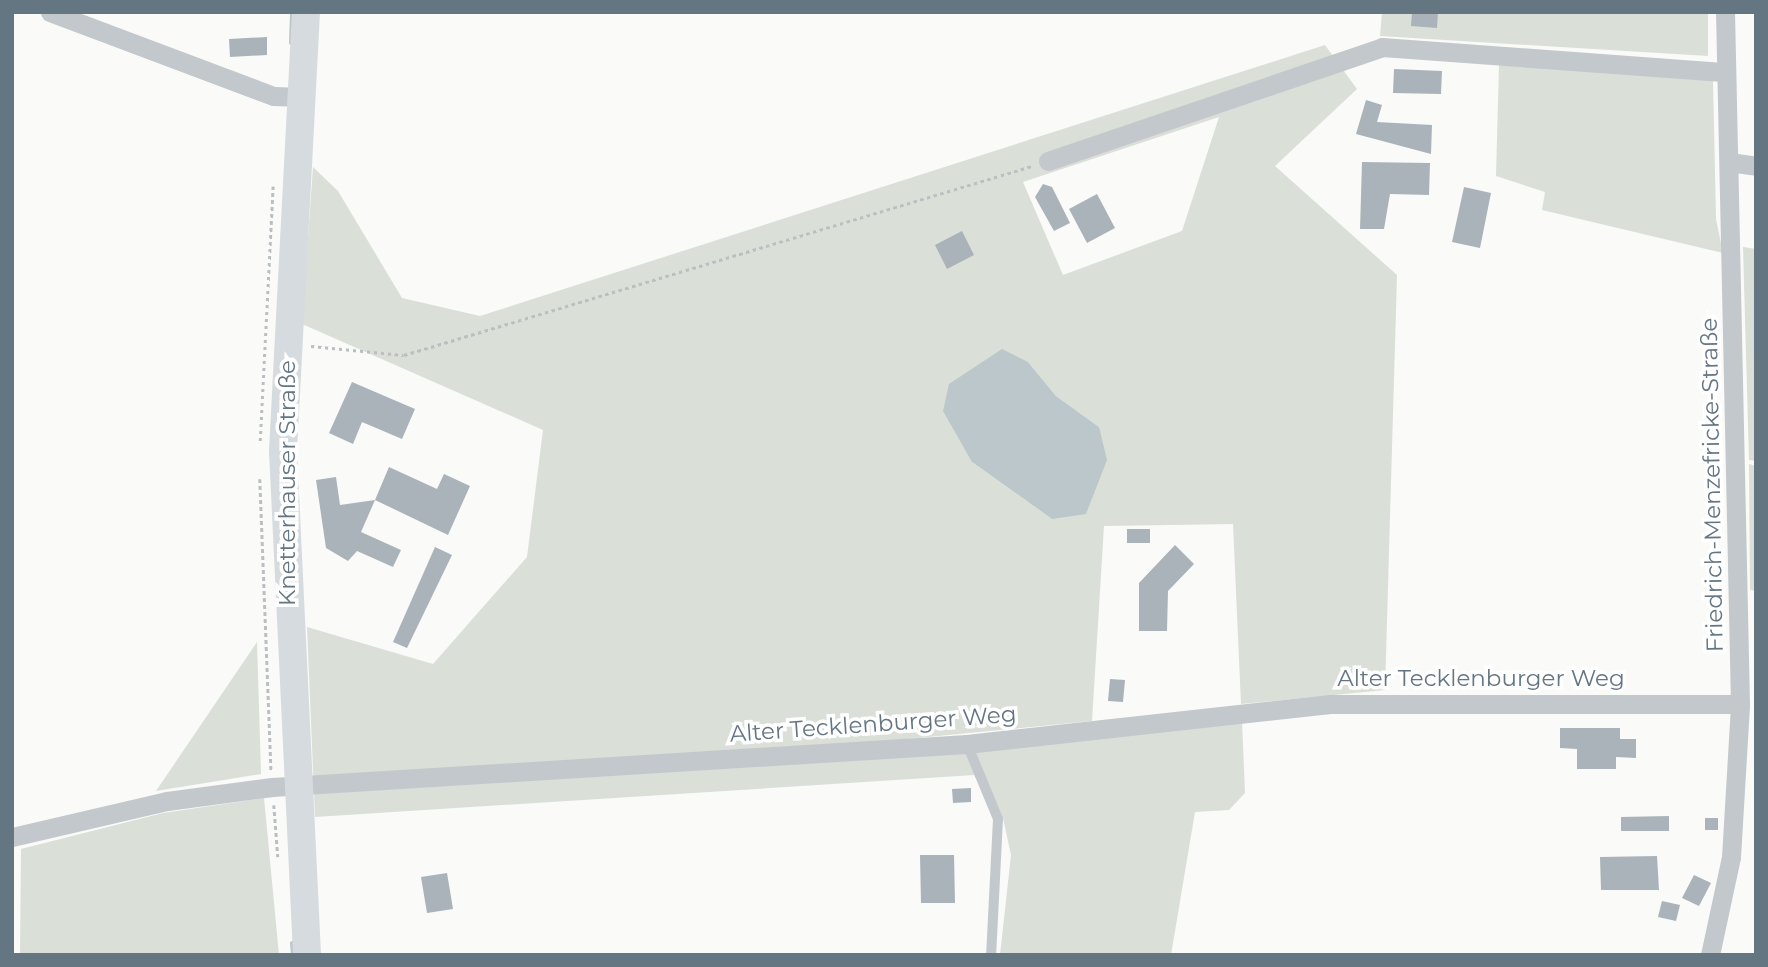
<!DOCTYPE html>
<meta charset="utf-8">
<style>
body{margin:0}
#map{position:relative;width:1768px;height:967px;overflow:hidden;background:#fafaf8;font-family:Montserrat,sans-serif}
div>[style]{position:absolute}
.green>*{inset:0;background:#dadfd7}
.water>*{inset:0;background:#bbc7cb}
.stream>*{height:5px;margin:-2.5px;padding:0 2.5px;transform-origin:2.5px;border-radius:2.5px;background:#bbc7cb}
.building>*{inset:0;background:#aab3b9}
.path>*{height:2.5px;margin-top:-1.25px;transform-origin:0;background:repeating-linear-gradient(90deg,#bbbfc2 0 3.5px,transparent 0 7px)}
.lane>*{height:10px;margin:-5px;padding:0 5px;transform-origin:5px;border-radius:5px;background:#c3c8cc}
.street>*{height:19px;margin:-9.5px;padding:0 9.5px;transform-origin:9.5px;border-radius:9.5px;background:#c3c8cc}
.secondary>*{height:28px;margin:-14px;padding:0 14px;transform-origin:14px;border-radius:14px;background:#d6dbdf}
span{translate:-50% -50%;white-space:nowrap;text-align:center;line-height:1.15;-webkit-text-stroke:7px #fff;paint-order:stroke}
.street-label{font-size:23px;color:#657683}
.frame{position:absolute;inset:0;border:14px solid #657683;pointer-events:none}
</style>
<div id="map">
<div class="green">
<div style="clip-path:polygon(1382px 12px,1708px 12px,1708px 56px,1380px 36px)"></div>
<div style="clip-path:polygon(evenodd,1325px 45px,1357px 89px,1275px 166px,1397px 275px,1385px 690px,1241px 704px,1233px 524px,1104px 526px,1092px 721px,897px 740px,1242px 721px,1245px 793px,1229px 810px,1195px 812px,1171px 955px,1000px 955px,1011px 855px,1003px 818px,974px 775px,315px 817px,307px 627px,433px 664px,527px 557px,543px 430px,302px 324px,313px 167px,338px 191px,402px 298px,480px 316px,1325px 45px,1219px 117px,1182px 231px,1063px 275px,1023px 182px,1219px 117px,1325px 45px,1028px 362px,1056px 396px,1099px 427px,1052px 519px,972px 462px,1028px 362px)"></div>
<div style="clip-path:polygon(1499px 65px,1713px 80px,1716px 219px,1723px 253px,1542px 210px,1545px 192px,1496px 176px)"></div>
<div style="clip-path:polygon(1743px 247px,1756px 249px,1756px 461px,1749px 460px)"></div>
<div style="clip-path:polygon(1749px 464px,1756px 466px,1756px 591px,1750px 590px)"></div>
<div style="clip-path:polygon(257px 642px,261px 774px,156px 791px)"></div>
<div style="clip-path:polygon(264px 798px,279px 955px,20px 955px,21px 849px,163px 813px)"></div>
</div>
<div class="water">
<div style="clip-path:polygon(1002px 349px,1028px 362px,1056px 396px,1099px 427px,1107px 460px,1086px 514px,1052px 519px,972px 462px,943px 411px,949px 384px)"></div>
</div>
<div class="stream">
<div style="left:291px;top:42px;width:30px;rotate:-88deg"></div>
<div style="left:292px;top:943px;width:12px;rotate:85deg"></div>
</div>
<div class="building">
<div style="clip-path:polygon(1412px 12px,1438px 12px,1437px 28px,1411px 26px)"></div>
<div style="clip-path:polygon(267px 37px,267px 55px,230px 57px,229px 39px)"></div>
<div style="clip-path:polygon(1394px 69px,1442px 71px,1441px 94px,1393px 93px)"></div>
<div style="clip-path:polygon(1366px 100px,1382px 105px,1377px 122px,1432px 125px,1431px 154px,1356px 134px)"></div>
<div style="clip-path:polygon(1362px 162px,1430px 163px,1429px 195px,1390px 194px,1384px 229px,1360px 229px)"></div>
<div style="clip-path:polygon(1043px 184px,1052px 187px,1070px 223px,1054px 231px,1035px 197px)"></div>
<div style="clip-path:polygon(1464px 187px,1491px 193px,1480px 248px,1452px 242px)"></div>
<div style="clip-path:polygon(1097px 194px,1115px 228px,1087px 243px,1069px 209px)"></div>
<div style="clip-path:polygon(962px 231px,974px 255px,947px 269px,935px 245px)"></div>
<div style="clip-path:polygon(352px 382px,415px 409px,402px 439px,362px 422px,353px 444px,329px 433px)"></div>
<div style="clip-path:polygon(389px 467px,437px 489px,444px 474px,470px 486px,448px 535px,375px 500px)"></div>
<div style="clip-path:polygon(336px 477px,340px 505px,375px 500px,361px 532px,401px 550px,393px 567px,357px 551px,348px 561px,326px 548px,316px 480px)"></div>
<div style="clip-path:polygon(1127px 529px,1150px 529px,1150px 543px,1127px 543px)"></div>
<div style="clip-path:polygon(1175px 545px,1194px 564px,1168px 591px,1167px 631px,1139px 631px,1139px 583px)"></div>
<div style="clip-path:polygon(435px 547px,452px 555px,407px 648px,393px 642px)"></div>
<div style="clip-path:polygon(1110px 679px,1125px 680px,1123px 702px,1108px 701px)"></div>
<div style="clip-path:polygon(1560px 728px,1620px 728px,1620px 739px,1636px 739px,1636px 758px,1616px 757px,1616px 769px,1577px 769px,1577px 749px,1560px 748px)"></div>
<div style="clip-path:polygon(971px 788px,971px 802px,953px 803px,952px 789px)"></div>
<div style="clip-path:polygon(1669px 816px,1669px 831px,1621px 831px,1621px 817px)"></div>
<div style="clip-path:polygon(1705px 818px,1718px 818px,1718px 830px,1705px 830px)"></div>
<div style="clip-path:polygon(920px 855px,954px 855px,955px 903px,921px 903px)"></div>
<div style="clip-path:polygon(1657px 856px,1659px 890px,1601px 890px,1600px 857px)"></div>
<div style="clip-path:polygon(447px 873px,453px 909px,427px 913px,421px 877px)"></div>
<div style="clip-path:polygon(1694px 875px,1711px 883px,1699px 906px,1682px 898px)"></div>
<div style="clip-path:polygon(1662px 901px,1680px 905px,1676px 921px,1658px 917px)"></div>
</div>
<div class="path">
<div style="left:311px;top:346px;width:93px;rotate:5.5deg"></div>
<div style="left:404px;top:355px;width:656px;rotate:-16.75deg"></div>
<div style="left:260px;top:441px;width:255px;rotate:-87.1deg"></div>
<div style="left:260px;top:479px;width:291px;rotate:87.8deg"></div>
<div style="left:274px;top:805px;width:52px;rotate:85.6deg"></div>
</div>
<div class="lane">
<div style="left:967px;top:744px;width:81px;rotate:67.5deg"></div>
<div style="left:998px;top:819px;width:136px;rotate:92.9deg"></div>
</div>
<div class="street">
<div style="left:50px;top:12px;width:239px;rotate:20.6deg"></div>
<div style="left:274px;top:96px;width:28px;rotate:2deg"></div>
<div style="left:1048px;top:161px;width:353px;rotate:-18.8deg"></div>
<div style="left:1382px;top:47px;width:345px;rotate:4.2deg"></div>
<div style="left:1729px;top:162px;width:27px;rotate:8deg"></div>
<div style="left:12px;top:837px;width:159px;rotate:-13.1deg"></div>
<div style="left:167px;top:801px;width:106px;rotate:-7.6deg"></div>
<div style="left:272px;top:787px;width:696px;rotate:-3.54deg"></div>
<div style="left:967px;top:744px;width:365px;rotate:-6.3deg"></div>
<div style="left:1330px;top:704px;width:410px"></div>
<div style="left:1710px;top:955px;width:100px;rotate:-77.9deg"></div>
<div style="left:1731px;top:857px;width:153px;rotate:-86.6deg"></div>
<div style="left:1740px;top:704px;width:692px;rotate:-91.24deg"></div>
</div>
<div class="secondary">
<div style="left:306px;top:12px;width:440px;rotate:93deg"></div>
<div style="left:283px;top:451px;width:505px;rotate:87.27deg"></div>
</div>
<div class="street-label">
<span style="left:287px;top:483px;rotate:-90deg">Knetterhauser Straße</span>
<span style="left:1712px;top:485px;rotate:-91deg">Friedrich-Menzefricke-Straße</span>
<span style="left:1481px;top:678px">Alter Tecklenburger Weg</span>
<span style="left:873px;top:724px;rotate:-4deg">Alter Tecklenburger Weg</span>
</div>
<div class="frame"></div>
</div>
